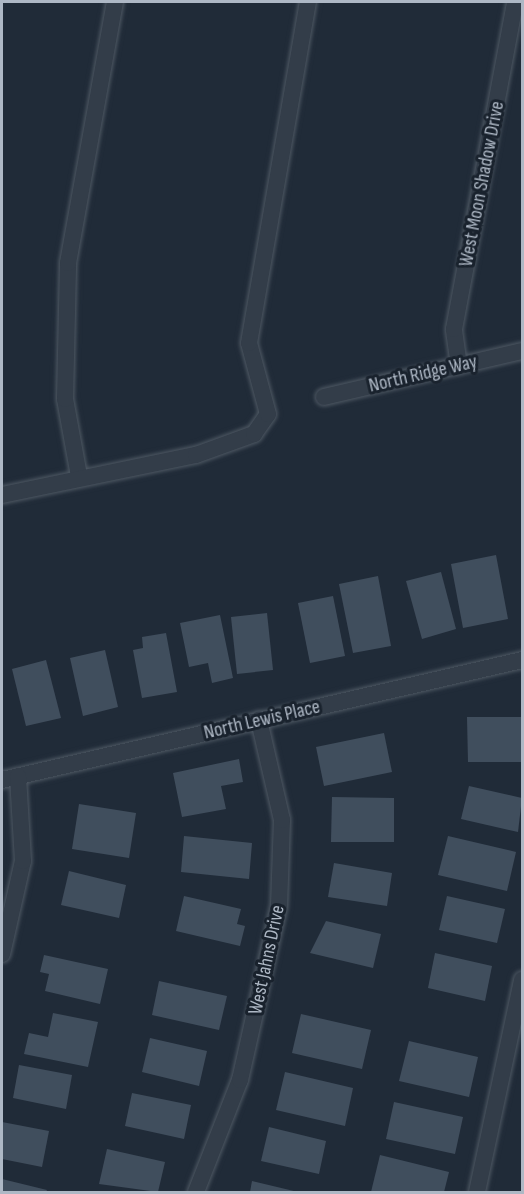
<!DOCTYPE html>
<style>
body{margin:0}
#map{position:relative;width:524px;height:1194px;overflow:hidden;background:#202b38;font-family:"Sofia Sans Condensed",sans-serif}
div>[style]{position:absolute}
.building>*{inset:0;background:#404e5d}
.roads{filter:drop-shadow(0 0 2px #4e5863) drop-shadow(0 0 2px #4e5863)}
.street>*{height:16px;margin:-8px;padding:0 8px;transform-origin:8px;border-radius:8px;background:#333d49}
span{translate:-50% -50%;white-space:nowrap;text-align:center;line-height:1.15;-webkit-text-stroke:6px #19222d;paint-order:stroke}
.street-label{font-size:20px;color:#aeb8c5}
.frame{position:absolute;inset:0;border:3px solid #aeb8c5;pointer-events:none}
</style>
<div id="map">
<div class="building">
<div style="clip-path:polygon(496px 555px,508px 619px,463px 628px,451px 564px)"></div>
<div style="clip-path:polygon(441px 572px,456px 629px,422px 639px,406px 581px)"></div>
<div style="clip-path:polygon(378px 576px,391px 646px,353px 653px,339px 584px)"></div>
<div style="clip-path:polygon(333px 596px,345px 656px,310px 663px,298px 603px)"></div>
<div style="clip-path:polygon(267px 613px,273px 670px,237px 674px,231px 617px)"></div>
<div style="clip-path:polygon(220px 615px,233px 678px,212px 683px,208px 663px,189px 667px,180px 623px)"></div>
<div style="clip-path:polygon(166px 633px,177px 692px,142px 698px,133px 650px,143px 648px,142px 637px)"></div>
<div style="clip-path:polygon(105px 650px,118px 707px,83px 716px,70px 658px)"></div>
<div style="clip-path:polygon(46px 660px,61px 718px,26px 726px,12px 669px)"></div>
<div style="clip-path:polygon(467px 717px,522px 717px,522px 762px,468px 762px)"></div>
<div style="clip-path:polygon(384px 733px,392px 772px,324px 786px,316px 747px)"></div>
<div style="clip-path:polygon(239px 759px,243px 782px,221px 786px,226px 809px,182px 817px,173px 773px)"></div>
<div style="clip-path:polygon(469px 786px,522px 798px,518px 832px,461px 819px)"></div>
<div style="clip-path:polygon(332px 797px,394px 798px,394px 842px,331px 842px)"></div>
<div style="clip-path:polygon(79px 804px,136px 813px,129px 858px,72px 849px)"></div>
<div style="clip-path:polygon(184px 836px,252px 843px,249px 879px,181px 872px)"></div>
<div style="clip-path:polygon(448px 836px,516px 852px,507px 891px,438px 875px)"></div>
<div style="clip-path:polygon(334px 863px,392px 873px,387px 906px,328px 897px)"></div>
<div style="clip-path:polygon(69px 871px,126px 885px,119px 918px,61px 905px)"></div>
<div style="clip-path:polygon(184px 896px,241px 909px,237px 924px,245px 926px,240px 946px,176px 931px)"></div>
<div style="clip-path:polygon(447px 896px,505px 909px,497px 943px,439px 930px)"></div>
<div style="clip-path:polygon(326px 921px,381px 934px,373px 968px,310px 953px)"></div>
<div style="clip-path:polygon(435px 953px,492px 966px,485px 1001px,428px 988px)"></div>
<div style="clip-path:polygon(44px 955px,108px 969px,100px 1004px,45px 991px,49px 974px,40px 972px)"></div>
<div style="clip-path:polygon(159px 981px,227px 996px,219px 1030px,152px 1015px)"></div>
<div style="clip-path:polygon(53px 1013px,98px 1022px,88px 1067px,24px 1054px,29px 1033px,48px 1037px)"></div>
<div style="clip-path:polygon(301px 1014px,371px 1030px,362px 1069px,292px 1053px)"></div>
<div style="clip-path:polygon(150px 1038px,207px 1051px,199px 1086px,142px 1072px)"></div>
<div style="clip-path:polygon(409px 1041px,478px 1057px,469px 1097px,399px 1081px)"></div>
<div style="clip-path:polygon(19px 1065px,72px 1075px,66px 1109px,13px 1098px)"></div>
<div style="clip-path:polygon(285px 1072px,353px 1088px,345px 1126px,276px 1110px)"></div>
<div style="clip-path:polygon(132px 1093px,191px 1105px,184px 1139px,125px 1126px)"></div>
<div style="clip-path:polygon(394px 1102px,463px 1117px,455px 1154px,386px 1139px)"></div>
<div style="clip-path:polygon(2px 1122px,49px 1131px,42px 1167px,2px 1159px)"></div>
<div style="clip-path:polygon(269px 1127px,326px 1141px,319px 1174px,261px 1161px)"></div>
<div style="clip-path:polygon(107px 1149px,165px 1162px,158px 1192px,99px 1184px)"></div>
<div style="clip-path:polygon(380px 1155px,449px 1172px,444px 1192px,371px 1192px)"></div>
<div style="clip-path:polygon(2px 1179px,47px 1190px,46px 1192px,2px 1192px)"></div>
<div style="clip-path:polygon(252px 1181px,298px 1192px,250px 1192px)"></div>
</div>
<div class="roads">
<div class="street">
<div style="left:459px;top:366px;width:37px;rotate:-98deg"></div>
<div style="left:454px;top:329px;width:333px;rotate:-79.4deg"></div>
<div style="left:324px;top:397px;width:203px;rotate:-13.1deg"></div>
<div style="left:79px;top:476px;width:78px;rotate:-100.3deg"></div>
<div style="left:65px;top:399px;width:136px;rotate:-88.7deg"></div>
<div style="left:68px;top:263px;width:265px;rotate:-79.8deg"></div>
<div style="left:2px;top:495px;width:198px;rotate:-11.7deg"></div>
<div style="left:196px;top:455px;width:62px;rotate:-19.9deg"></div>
<div style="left:254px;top:434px;width:24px;rotate:-55deg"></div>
<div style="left:268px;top:414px;width:73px;rotate:-105deg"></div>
<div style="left:249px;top:343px;width:346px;rotate:-80.2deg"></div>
<div style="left:2px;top:780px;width:534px;rotate:-12.99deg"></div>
<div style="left:2px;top:954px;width:95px;rotate:-77.3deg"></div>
<div style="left:23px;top:861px;width:85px;rotate:-93.4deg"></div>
<div style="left:196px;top:1192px;width:120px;rotate:-68.6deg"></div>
<div style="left:240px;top:1080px;width:178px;rotate:-77.4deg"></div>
<div style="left:279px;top:906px;width:86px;rotate:-88deg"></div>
<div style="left:282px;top:820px;width:103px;rotate:-103deg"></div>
<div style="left:477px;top:1192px;width:217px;rotate:-78deg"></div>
</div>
</div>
<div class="street-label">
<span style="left:482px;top:184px;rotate:-79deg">West Moon Shadow Drive</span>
<span style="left:423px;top:374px;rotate:-13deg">North Ridge Way</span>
<span style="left:262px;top:720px;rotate:-13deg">North Lewis Place</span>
<span style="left:267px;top:960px;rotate:-78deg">West Jahns Drive</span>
</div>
<div class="frame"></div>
</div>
